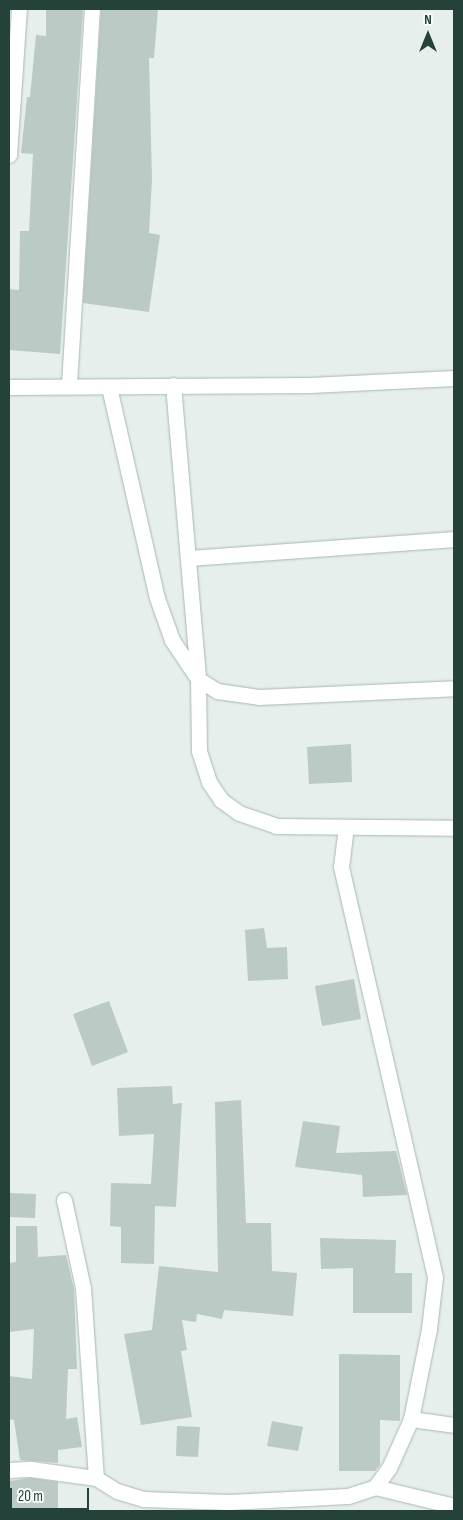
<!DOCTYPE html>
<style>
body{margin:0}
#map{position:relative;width:463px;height:1520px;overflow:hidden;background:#e6efeb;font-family:"Sofia Sans Condensed",sans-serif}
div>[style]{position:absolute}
.building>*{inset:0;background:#bbcac4}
.roads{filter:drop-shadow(0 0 1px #a8b8b2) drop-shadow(0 0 1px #a8b8b2)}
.minor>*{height:15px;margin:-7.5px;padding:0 7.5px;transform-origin:7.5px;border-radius:7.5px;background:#fff}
span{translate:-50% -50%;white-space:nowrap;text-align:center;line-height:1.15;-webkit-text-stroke:5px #f7fbf9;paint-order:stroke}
.frame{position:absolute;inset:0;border:10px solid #24423a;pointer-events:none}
.north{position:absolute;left:403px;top:10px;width:50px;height:50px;-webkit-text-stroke:4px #f7fbf9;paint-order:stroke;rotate:0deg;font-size:14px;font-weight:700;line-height:20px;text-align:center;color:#24423a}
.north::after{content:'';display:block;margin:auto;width:18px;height:22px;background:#24423a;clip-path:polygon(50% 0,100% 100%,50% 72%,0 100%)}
.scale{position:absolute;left:10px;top:1488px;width:79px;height:22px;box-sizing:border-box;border:2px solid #24423a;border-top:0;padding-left:6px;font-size:15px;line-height:18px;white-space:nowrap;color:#24423a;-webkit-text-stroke:4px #f7fbf9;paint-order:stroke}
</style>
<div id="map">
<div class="building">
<div style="clip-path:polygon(46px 9px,83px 9px,60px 354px,9px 350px,9px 289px,19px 290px,20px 231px,29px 231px,33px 154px,21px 153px,27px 97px,30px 97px,36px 35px,46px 36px)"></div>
<div style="clip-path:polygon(101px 9px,158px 9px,154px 58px,149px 58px,152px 179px,149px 233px,160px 235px,149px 312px,83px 303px)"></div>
<div style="clip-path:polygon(351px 744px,352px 782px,309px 784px,307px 747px)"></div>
<div style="clip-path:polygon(264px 928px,267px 948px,287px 947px,288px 979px,248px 981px,245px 930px)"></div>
<div style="clip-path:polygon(354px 979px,361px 1019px,322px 1026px,315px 986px)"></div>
<div style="clip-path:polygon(109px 1001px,128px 1052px,92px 1066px,73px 1014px)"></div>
<div style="clip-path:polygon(172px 1086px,173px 1104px,182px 1103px,176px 1207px,155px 1206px,154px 1264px,121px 1263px,121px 1227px,110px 1226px,111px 1183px,151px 1184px,154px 1134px,119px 1136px,117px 1088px)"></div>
<div style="clip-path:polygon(241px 1100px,246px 1223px,271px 1223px,272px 1271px,297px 1273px,293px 1316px,224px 1310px,222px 1319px,197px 1314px,196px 1322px,182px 1320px,187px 1350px,181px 1351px,192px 1417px,141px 1425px,124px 1334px,152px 1330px,159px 1266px,218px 1272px,215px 1102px)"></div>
<div style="clip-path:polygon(303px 1121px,340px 1126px,336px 1153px,396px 1151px,407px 1195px,363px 1197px,362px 1175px,295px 1167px)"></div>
<div style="clip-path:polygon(9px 1193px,36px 1194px,35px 1218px,9px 1217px)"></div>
<div style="clip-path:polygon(16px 1226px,37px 1226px,38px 1257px,66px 1255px,74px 1289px,77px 1369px,68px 1369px,66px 1419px,77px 1417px,82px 1447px,58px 1450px,58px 1463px,20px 1460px,14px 1420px,9px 1419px,9px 1376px,32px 1379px,34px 1329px,9px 1332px,9px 1263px,16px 1262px)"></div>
<div style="clip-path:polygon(320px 1238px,396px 1240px,395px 1273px,412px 1273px,412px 1313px,353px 1313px,353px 1268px,321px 1269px)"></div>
<div style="clip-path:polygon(339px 1354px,400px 1355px,400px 1421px,380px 1420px,380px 1465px,375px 1471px,339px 1471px)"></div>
<div style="clip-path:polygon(272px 1421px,303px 1427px,298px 1451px,267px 1446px)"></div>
<div style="clip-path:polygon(177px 1426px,200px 1427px,198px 1457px,176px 1456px)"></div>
<div style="clip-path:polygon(31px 1478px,58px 1482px,58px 1511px,9px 1511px,9px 1481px)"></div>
</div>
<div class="roads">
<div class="minor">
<div style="left:9px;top:155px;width:146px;rotate:-86.1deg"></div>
<div style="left:69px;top:384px;width:376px;rotate:-86.5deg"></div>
<div style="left:173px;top:385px;width:295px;rotate:85.1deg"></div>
<div style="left:198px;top:679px;width:72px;rotate:89.2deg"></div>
<div style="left:199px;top:751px;width:33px;rotate:72deg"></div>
<div style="left:209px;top:782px;width:22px;rotate:56deg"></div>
<div style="left:221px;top:800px;width:22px;rotate:36deg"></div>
<div style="left:239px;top:813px;width:39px;rotate:19deg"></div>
<div style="left:276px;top:826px;width:178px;rotate:0.6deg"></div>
<div style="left:9px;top:387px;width:301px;rotate:-0.4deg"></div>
<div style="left:310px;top:385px;width:144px;rotate:-2.8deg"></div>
<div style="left:109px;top:387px;width:216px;rotate:77.2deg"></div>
<div style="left:157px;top:598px;width:45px;rotate:70.3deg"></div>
<div style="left:172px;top:640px;width:47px;rotate:56.3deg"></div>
<div style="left:198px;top:679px;width:22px;rotate:32deg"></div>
<div style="left:217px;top:691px;width:42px;rotate:8.1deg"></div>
<div style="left:259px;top:697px;width:195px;rotate:-2.6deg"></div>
<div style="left:189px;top:558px;width:266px;rotate:-4.1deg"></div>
<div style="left:64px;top:1200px;width:90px;rotate:77.8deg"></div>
<div style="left:83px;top:1288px;width:190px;rotate:86.1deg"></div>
<div style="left:411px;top:1419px;width:43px;rotate:7.9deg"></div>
<div style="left:9px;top:1470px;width:22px;rotate:-3deg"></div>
<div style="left:31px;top:1469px;width:66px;rotate:7.9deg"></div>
<div style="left:96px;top:1478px;width:25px;rotate:32deg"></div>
<div style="left:117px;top:1491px;width:27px;rotate:17deg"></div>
<div style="left:143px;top:1499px;width:86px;rotate:2deg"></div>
<div style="left:229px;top:1502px;width:119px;rotate:-2.9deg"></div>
<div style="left:348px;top:1496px;width:28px;rotate:-18deg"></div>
<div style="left:375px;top:1487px;width:24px;rotate:-54deg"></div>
<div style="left:389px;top:1468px;width:54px;rotate:-65.8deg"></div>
<div style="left:411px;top:1419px;width:92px;rotate:-78.7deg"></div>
<div style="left:429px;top:1329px;width:52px;rotate:-83.4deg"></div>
<div style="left:435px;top:1277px;width:421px;rotate:-102.9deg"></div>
<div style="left:341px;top:867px;width:38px;rotate:-83deg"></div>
<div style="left:375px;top:1487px;width:81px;rotate:13.5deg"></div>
</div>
</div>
<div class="frame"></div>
<div class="north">N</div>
<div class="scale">20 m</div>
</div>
